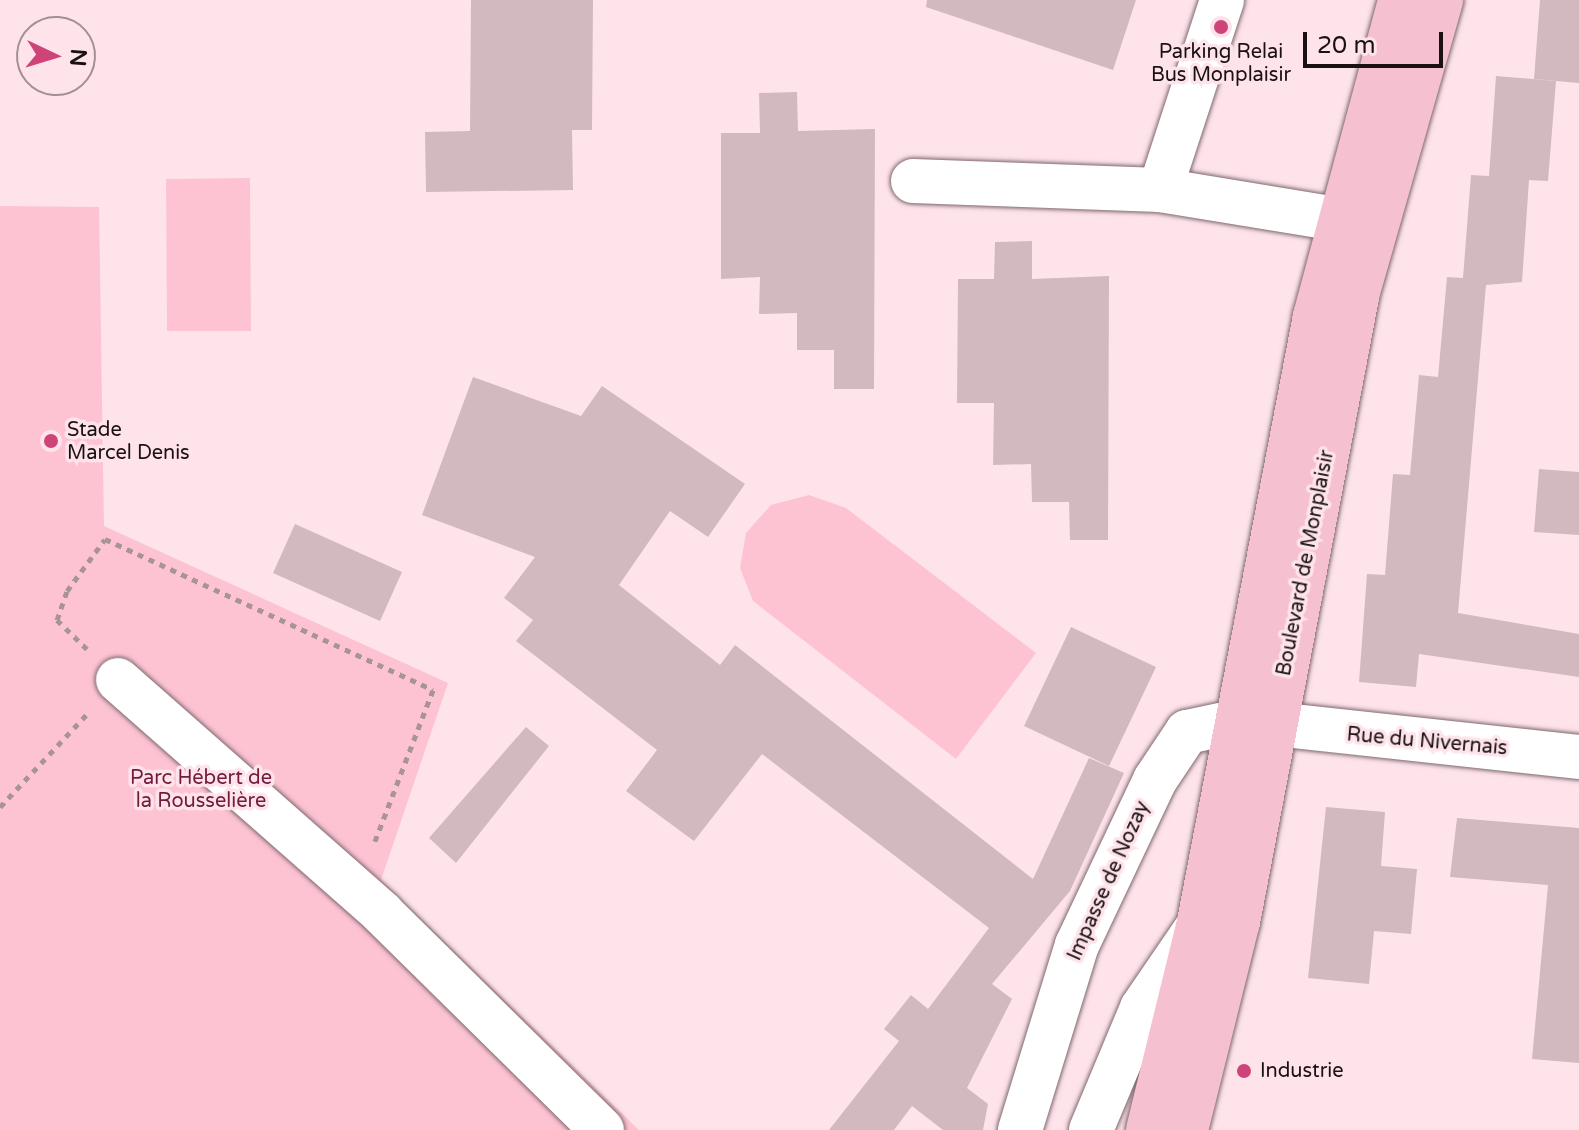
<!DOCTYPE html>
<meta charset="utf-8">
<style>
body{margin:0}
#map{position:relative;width:1579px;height:1130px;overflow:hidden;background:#fee4ea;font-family:"Varela Round",sans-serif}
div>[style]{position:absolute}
.green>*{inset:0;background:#fdc3d3}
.building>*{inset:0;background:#d1b9bf}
.path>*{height:5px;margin-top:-2.5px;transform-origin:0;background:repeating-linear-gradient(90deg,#a79398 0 6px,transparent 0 12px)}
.roads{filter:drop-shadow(0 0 2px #7f686e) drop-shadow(0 0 2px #7f686e)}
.minor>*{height:44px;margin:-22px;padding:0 22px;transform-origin:22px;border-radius:22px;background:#fff}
.major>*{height:44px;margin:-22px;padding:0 22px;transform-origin:22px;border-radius:22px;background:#f5c1d0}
.dots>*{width:22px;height:22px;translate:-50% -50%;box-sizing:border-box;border:4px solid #fee4ea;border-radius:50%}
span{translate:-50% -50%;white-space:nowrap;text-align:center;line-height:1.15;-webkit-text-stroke:7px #fee4ea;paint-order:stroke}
.poi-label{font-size:20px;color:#191113}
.left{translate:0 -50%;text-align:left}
.street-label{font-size:20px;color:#191113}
.park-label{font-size:20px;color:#721b3d}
.north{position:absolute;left:16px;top:16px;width:80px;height:80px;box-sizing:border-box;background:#fee4ea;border:2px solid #a29094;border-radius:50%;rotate:94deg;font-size:22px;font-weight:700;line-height:32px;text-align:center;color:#191113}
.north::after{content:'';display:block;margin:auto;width:28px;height:36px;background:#cf4478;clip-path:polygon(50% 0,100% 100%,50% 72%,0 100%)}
.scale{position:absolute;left:1303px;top:32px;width:140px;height:36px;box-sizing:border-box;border:4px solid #191113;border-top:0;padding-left:10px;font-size:24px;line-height:28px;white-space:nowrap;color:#191113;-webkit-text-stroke:6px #fee4ea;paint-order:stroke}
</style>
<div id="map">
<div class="green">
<div style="clip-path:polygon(250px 178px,251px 331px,167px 331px,166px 179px)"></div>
<div style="clip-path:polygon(0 206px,99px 207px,104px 526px,448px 683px,381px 880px,639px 1130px,0 1130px)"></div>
<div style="clip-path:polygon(809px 495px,846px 508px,1036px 653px,956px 759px,753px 601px,740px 568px,746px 533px,771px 505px)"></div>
</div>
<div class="building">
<div style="clip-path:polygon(471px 0,593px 0,592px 130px,572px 130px,573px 190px,426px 192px,425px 132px,470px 131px)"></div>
<div style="clip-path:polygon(927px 0,1136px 0,1113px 70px,926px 7px)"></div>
<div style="clip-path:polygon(1540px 0,1579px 0,1579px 83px,1534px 79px)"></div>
<div style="clip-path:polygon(1496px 76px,1556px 81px,1548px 181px,1529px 180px,1522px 282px,1486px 285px,1458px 613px,1579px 634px,1579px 677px,1419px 654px,1416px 687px,1359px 682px,1367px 574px,1385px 575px,1393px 474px,1410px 475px,1419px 375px,1438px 377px,1447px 277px,1463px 278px,1471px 175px,1489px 176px)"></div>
<div style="clip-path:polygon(797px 92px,798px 131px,875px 129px,874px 389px,834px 389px,834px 350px,797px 350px,797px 313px,759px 314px,760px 277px,721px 279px,721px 133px,760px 133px,759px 93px)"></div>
<div style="clip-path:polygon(1032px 241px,1032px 279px,1109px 276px,1108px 540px,1070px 540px,1069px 502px,1032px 502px,1031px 464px,993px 465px,994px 403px,957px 403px,958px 279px,994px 279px,995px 242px)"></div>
<div style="clip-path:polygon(473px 377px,581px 416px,602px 386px,745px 484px,708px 537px,670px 511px,619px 585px,720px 665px,735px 645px,1033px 879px,1089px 758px,1124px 773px,1070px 891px,992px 984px,1012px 999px,967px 1088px,988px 1104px,983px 1130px,943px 1130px,912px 1106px,894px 1130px,829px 1130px,899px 1041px,884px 1029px,911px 995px,928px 1009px,989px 928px,762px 754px,694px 841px,626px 791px,657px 750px,516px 641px,533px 620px,504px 598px,535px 557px,422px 515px)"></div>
<div style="clip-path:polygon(1539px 469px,1579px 472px,1579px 535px,1534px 532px)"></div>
<div style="clip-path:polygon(295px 524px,402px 572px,380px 621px,273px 573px)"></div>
<div style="clip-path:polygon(1071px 627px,1156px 667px,1109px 766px,1024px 726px)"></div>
<div style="clip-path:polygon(526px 727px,549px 746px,456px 863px,429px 838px)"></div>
<div style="clip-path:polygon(1326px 807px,1385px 812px,1381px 866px,1417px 869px,1411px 934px,1374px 931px,1369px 984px,1308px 978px)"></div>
<div style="clip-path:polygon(1457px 818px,1579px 828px,1579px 1063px,1532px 1059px,1548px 885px,1450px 877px)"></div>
</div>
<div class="path">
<div style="left:87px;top:649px;width:42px;rotate:-136deg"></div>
<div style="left:57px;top:620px;width:31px;rotate:-71deg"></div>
<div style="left:67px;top:591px;width:64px;rotate:-53.8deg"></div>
<div style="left:105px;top:539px;width:361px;rotate:24.7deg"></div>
<div style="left:433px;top:690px;width:167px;rotate:111deg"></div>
<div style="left:0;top:807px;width:127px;rotate:-46.9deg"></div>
</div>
<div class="roads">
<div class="minor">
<div style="left:913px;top:181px;width:247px;rotate:2.1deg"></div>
<div style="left:1160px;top:190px;width:180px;rotate:9.3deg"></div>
<div style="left:1160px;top:190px;width:200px;rotate:-71.9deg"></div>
<div style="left:118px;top:680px;width:352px;rotate:41.4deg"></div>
<div style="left:382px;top:913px;width:309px;rotate:44.6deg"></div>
<div style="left:1020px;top:1130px;width:194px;rotate:-72.9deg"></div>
<div style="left:1077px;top:945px;width:183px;rotate:-64.7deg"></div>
<div style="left:1155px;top:780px;width:58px;rotate:-56.3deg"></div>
<div style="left:1187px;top:732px;width:48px;rotate:-12deg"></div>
<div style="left:1234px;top:722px;width:41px;rotate:2.8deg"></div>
<div style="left:1275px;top:724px;width:306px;rotate:6.2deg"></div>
<div style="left:1091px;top:1130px;width:132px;rotate:-67.3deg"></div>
<div style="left:1142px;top:1008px;width:96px;rotate:-55.6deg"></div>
</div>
<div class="major">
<div style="left:1148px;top:1130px;width:209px;rotate:-76.2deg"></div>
<div style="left:1198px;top:927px;width:622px;rotate:-79.16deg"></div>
<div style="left:1315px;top:316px;width:327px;rotate:-74.9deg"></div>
<div style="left:1186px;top:1130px;width:214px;rotate:-76deg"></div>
<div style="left:1238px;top:922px;width:641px;rotate:-79.22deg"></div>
<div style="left:1358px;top:292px;width:304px;rotate:-74.1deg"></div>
</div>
</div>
<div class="dots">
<div style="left:1221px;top:27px;background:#cf4478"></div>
<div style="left:51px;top:441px;background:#cf4478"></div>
<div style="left:1244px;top:1071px;background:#cf4478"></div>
</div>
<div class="poi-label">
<span style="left:1221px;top:64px">Parking Relai<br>Bus Monplaisir</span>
<span class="left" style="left:67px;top:442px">Stade<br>Marcel Denis</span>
<span class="left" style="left:1260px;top:1071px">Industrie</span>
</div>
<div class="street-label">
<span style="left:1306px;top:563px;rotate:-79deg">Boulevard de Monplaisir</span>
<span style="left:1427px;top:742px;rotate:5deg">Rue du Nivernais</span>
<span style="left:1109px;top:881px;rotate:-66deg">Impasse de Nozay</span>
</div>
<div class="park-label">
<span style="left:201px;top:790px">Parc Hébert de<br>la Rousselière</span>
</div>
<div class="north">N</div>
<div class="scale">20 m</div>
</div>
